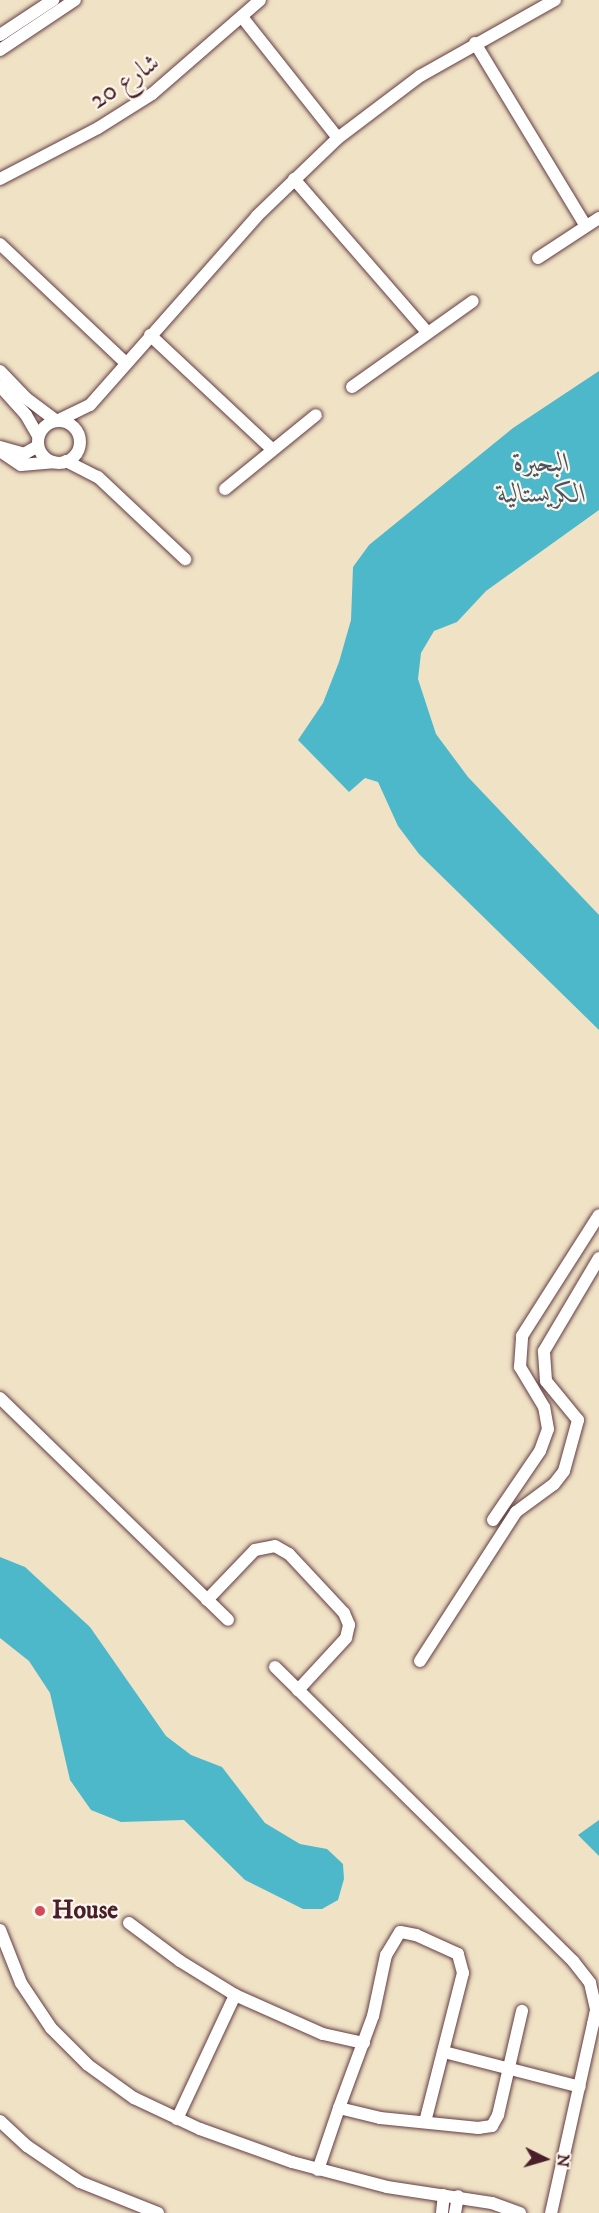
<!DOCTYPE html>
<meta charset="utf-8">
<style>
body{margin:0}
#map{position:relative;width:599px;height:2213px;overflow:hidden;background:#f0e2c5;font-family:"IM FELL DW Pica",Amiri,serif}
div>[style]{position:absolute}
.water>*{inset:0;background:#4eb8cb}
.roads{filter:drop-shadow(0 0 2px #633c42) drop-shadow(0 0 2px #633c42)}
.minor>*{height:12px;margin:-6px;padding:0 6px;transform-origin:6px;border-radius:6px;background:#fff}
.minor>.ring{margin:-6px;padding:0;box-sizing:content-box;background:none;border:12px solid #fff;border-radius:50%}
.dots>*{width:16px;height:16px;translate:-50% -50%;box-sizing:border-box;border:3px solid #fbf7ec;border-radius:50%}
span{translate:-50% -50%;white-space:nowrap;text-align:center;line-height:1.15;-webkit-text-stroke:4.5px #fbf7ec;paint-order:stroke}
.street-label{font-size:26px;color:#4a1f2b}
.poi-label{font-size:26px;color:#4a1f2b;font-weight:700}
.left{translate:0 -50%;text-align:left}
.water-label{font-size:27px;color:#4b5563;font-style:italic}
.north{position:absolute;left:515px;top:2129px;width:60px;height:60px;-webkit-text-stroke:4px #fbf7ec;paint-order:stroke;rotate:95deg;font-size:16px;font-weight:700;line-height:24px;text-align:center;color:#4a1f2b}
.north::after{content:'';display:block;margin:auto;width:21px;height:27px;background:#4a1f2b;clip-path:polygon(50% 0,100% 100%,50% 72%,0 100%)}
</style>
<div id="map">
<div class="water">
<div style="clip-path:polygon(599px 371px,599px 510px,486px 591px,457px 622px,434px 631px,421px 653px,418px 679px,436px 734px,468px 777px,599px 915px,599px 1030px,419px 854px,398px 826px,378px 782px,365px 778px,349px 792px,298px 740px,323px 703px,339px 662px,351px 620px,353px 567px,369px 545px,513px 428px)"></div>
<div style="clip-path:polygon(0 1557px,25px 1567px,90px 1627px,166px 1736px,191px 1755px,222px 1767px,265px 1823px,300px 1844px,327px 1849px,343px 1864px,344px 1879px,338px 1900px,322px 1909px,303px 1909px,245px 1880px,184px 1820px,121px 1822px,91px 1810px,70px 1780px,50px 1693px,29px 1661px,0 1638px)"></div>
<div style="clip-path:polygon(599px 1820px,599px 1856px,578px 1835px)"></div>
</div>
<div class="roads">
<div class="minor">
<div style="left:242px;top:17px;width:154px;rotate:51.6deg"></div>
<div style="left:0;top:35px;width:64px;rotate:-33.4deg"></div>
<div style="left:475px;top:43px;width:214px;rotate:58.8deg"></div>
<div style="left:0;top:50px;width:90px;rotate:-33.7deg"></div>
<div style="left:0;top:179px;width:110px;rotate:-27.5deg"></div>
<div style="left:98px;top:128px;width:64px;rotate:-32.2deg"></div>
<div style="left:152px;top:94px;width:143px;rotate:-41deg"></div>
<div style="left:294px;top:179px;width:201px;rotate:49deg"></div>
<div style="left:0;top:244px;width:173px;rotate:43.4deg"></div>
<div style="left:538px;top:258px;width:73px;rotate:-33.3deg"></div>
<div style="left:150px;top:335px;width:167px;rotate:43.1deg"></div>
<div style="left:0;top:371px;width:37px;rotate:46deg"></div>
<div style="left:26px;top:398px;width:38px;rotate:37deg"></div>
<div style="left:0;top:386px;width:39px;rotate:48deg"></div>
<div style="left:26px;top:415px;width:24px;rotate:60deg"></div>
<div style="left:352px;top:387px;width:148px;rotate:-35.4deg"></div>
<div style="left:59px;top:420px;width:34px;rotate:-26deg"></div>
<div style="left:90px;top:405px;width:252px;rotate:-48.5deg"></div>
<div style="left:257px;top:216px;width:112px;rotate:-43.9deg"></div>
<div style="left:338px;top:138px;width:103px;rotate:-37.1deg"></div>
<div style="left:420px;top:76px;width:155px;rotate:-29.4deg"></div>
<div class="ring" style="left:38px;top:421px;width:30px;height:30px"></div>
<div style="left:0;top:447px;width:25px;rotate:16deg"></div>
<div style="left:24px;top:454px;width:16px;rotate:-30deg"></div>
<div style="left:0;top:451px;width:25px;rotate:34deg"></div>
<div style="left:21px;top:465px;width:32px;rotate:-5deg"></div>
<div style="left:66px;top:461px;width:36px;rotate:27deg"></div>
<div style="left:98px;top:477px;width:120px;rotate:43.3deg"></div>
<div style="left:225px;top:489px;width:117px;rotate:-39.1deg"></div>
<div style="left:0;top:1398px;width:318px;rotate:44.2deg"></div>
<div style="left:493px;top:1520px;width:83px;rotate:-55.7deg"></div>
<div style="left:540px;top:1451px;width:23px;rotate:-70deg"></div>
<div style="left:548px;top:1429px;width:22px;rotate:-100deg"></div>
<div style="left:544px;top:1407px;width:47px;rotate:-121deg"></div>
<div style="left:520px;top:1367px;width:31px;rotate:-86deg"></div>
<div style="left:522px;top:1336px;width:143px;rotate:-57.5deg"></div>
<div style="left:207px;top:1600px;width:69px;rotate:-46.2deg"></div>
<div style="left:255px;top:1550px;width:20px;rotate:-11deg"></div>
<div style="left:275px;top:1546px;width:16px;rotate:30deg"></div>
<div style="left:289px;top:1554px;width:81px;rotate:47deg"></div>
<div style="left:344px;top:1613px;width:13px;rotate:67deg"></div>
<div style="left:349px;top:1625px;width:13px;rotate:103deg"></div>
<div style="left:346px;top:1638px;width:71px;rotate:132.7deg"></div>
<div style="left:420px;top:1661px;width:177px;rotate:-57.2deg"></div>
<div style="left:516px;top:1512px;width:47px;rotate:-36.4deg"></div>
<div style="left:554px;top:1484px;width:16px;rotate:-52deg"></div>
<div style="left:564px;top:1471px;width:53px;rotate:-74.6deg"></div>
<div style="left:578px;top:1420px;width:50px;rotate:-129.4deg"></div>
<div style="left:546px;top:1381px;width:30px;rotate:-94deg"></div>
<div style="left:544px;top:1351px;width:108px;rotate:-59.4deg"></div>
<div style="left:275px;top:1667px;width:419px;rotate:44.6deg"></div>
<div style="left:573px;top:1961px;width:28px;rotate:52deg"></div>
<div style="left:590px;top:1983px;width:28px;rotate:77deg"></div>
<div style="left:596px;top:2010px;width:14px;rotate:102deg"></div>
<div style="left:593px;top:2024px;width:194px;rotate:102.5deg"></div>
<div style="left:129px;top:1923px;width:64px;rotate:36.7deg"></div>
<div style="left:180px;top:1961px;width:65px;rotate:31.7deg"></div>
<div style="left:235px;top:1995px;width:96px;rotate:23.9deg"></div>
<div style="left:323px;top:2034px;width:42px;rotate:12.4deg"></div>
<div style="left:0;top:1930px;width:57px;rotate:68.4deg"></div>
<div style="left:21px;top:1983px;width:54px;rotate:56.3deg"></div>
<div style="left:51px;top:2028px;width:52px;rotate:45deg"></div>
<div style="left:88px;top:2065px;width:57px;rotate:35.7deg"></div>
<div style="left:134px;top:2098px;width:73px;rotate:25.2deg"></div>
<div style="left:200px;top:2129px;width:98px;rotate:19.7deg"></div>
<div style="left:292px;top:2162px;width:98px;rotate:14.7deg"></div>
<div style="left:387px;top:2187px;width:106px;rotate:8.7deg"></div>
<div style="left:492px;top:2203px;width:30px;rotate:20deg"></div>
<div style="left:444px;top:2052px;width:140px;rotate:14.4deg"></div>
<div style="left:177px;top:2119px;width:137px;rotate:-64.9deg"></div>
<div style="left:0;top:2121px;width:37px;rotate:43deg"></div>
<div style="left:27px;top:2146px;width:64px;rotate:34.2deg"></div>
<div style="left:80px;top:2182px;width:84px;rotate:21.7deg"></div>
<div style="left:425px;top:2122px;width:154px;rotate:-75.7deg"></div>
<div style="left:463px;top:1973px;width:20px;rotate:-105deg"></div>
<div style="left:458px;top:1954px;width:46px;rotate:-155.7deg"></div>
<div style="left:416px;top:1935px;width:16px;rotate:-169deg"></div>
<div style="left:400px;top:1932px;width:27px;rotate:121deg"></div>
<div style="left:386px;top:1955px;width:62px;rotate:102deg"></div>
<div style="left:373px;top:2016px;width:98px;rotate:110.3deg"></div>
<div style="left:339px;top:2108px;width:42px;rotate:13.7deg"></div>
<div style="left:380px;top:2118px;width:99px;rotate:5.8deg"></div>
<div style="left:478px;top:2128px;width:14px;rotate:-8deg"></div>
<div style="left:492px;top:2126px;width:13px;rotate:-61deg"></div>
<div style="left:498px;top:2115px;width:107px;rotate:-77deg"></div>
<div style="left:318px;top:2170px;width:65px;rotate:-71.3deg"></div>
<div style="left:442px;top:2213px;width:18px;rotate:-84deg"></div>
<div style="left:455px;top:2213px;width:17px;rotate:-80deg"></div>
</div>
</div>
<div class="dots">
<div style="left:40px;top:1911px;background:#d1495b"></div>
</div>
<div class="street-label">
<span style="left:125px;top:82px;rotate:-34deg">شارع 20</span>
</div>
<div class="poi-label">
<span class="left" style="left:52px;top:1911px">House</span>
</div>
<div class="water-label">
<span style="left:542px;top:479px">البحيرة<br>الكريستالية</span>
</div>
<div class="north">N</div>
</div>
